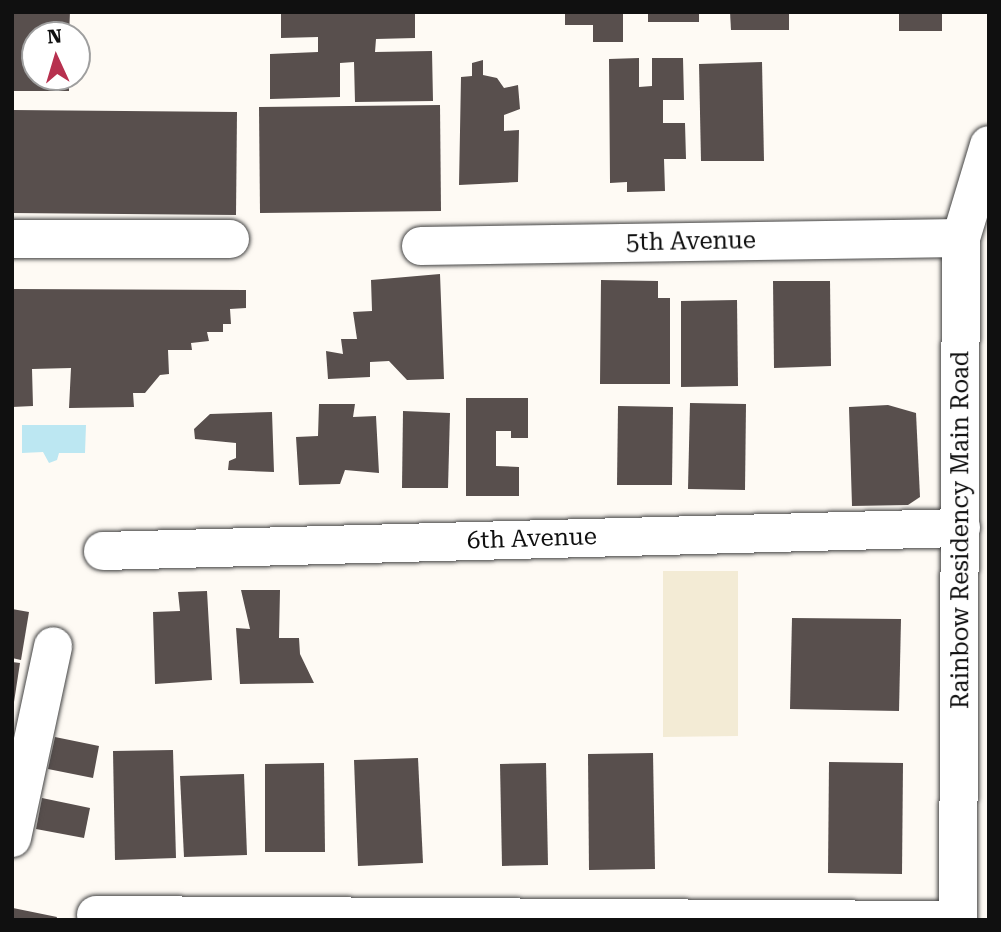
<!DOCTYPE html>
<style>
body{margin:0}
#map{position:relative;width:1001px;height:932px;overflow:hidden;background:#fefaf4;font-family:"Roboto Serif",serif}
div>[style]{position:absolute}
.farmland>*{inset:0;background:#f3ebd5}
.water>*{inset:0;background:#bce7f2}
.building>*{inset:0;background:#584f4d}
.roads{filter:drop-shadow(0 0 2px #434343) drop-shadow(0 0 2px #434343)}
.minor>*{height:38px;margin:-19px;padding:0 19px;transform-origin:19px;border-radius:19px;background:#fff}
span{translate:-50% -50%;white-space:nowrap;text-align:center;line-height:1.15;-webkit-text-stroke:7px #fff;paint-order:stroke}
.street-label{font-size:24px;color:#101010}
.frame{position:absolute;inset:0;border:14px solid #101010;pointer-events:none}
.north{position:absolute;left:21px;top:21px;width:70px;height:70px;box-sizing:border-box;background:#fff;border:2px solid #9f9f9f;border-radius:50%;rotate:356deg;font-size:19px;font-weight:700;line-height:28px;text-align:center;color:#101010}
.north::after{content:'';display:block;margin:auto;width:24px;height:32px;background:#b7314f;clip-path:polygon(50% 0,100% 100%,50% 72%,0 100%)}
</style>
<div id="map">
<div class="farmland">
<div style="clip-path:polygon(663px 571px,738px 571px,738px 736px,663px 737px)"></div>
</div>
<div class="water">
<div style="clip-path:polygon(22px 425px,86px 425px,85px 453px,59px 453px,57px 460px,49px 463px,43px 452px,22px 453px)"></div>
</div>
<div class="building">
<div style="clip-path:polygon(12px 12px,70px 12px,69px 35px,35px 35px,35px 77px,69px 77px,69px 91px,12px 91px)"></div>
<div style="clip-path:polygon(281px 12px,415px 12px,415px 38px,376px 39px,375px 52px,432px 51px,433px 101px,355px 102px,354px 62px,340px 63px,340px 97px,270px 99px,270px 54px,318px 52px,318px 37px,281px 38px)"></div>
<div style="clip-path:polygon(565px 12px,623px 12px,623px 42px,593px 42px,593px 25px,565px 25px)"></div>
<div style="clip-path:polygon(648px 12px,699px 12px,699px 22px,648px 22px)"></div>
<div style="clip-path:polygon(730px 12px,789px 12px,789px 30px,731px 30px)"></div>
<div style="clip-path:polygon(899px 12px,942px 12px,942px 31px,899px 31px)"></div>
<div style="clip-path:polygon(639px 58px,639px 87px,652px 86px,652px 58px,683px 58px,684px 100px,663px 100px,663px 123px,685px 123px,686px 159px,664px 159px,665px 191px,627px 192px,627px 182px,610px 183px,609px 59px)"></div>
<div style="clip-path:polygon(483px 60px,483px 75px,497px 78px,504px 88px,518px 85px,520px 109px,504px 115px,504px 131px,519px 130px,518px 182px,459px 185px,461px 77px,472px 76px,472px 63px)"></div>
<div style="clip-path:polygon(762px 62px,764px 161px,701px 161px,699px 64px)"></div>
<div style="clip-path:polygon(440px 105px,441px 211px,260px 213px,259px 107px)"></div>
<div style="clip-path:polygon(12px 110px,237px 112px,236px 215px,12px 213px)"></div>
<div style="clip-path:polygon(440px 274px,444px 379px,407px 380px,389px 361px,370px 362px,370px 377px,328px 379px,326px 351px,343px 354px,341px 339px,357px 339px,353px 312px,372px 311px,371px 280px)"></div>
<div style="clip-path:polygon(601px 280px,658px 281px,658px 298px,670px 298px,670px 384px,600px 384px)"></div>
<div style="clip-path:polygon(773px 281px,830px 281px,831px 366px,774px 368px)"></div>
<div style="clip-path:polygon(12px 289px,246px 290px,246px 308px,230px 309px,231px 324px,223px 324px,223px 332px,207px 332px,209px 341px,191px 343px,192px 350px,168px 350px,169px 374px,160px 375px,145px 393px,133px 393px,134px 407px,69px 408px,71px 368px,32px 369px,33px 406px,12px 407px)"></div>
<div style="clip-path:polygon(737px 300px,738px 386px,681px 387px,681px 301px)"></div>
<div style="clip-path:polygon(466px 398px,528px 398px,528px 438px,511px 438px,511px 431px,496px 431px,496px 466px,519px 467px,519px 496px,466px 496px)"></div>
<div style="clip-path:polygon(690px 403px,746px 404px,745px 490px,688px 489px)"></div>
<div style="clip-path:polygon(319px 404px,355px 404px,353px 417px,376px 416px,379px 473px,345px 470px,340px 484px,299px 485px,296px 437px,318px 436px)"></div>
<div style="clip-path:polygon(888px 405px,916px 413px,920px 497px,908px 505px,852px 506px,849px 407px)"></div>
<div style="clip-path:polygon(618px 406px,673px 407px,672px 485px,617px 485px)"></div>
<div style="clip-path:polygon(403px 411px,450px 413px,448px 488px,402px 488px)"></div>
<div style="clip-path:polygon(272px 412px,274px 472px,228px 470px,229px 461px,236px 458px,236px 443px,195px 439px,194px 429px,210px 414px)"></div>
<div style="clip-path:polygon(241px 590px,280px 590px,279px 638px,299px 638px,300px 654px,314px 683px,240px 684px,236px 628px,250px 629px)"></div>
<div style="clip-path:polygon(207px 591px,212px 680px,155px 684px,153px 612px,180px 611px,178px 592px)"></div>
<div style="clip-path:polygon(12px 609px,29px 612px,21px 660px,12px 658px)"></div>
<div style="clip-path:polygon(792px 618px,901px 619px,899px 711px,790px 709px)"></div>
<div style="clip-path:polygon(12px 662px,20px 663px,14px 702px,12px 702px)"></div>
<div style="clip-path:polygon(55px 737px,99px 746px,93px 778px,48px 769px)"></div>
<div style="clip-path:polygon(173px 750px,176px 858px,115px 860px,113px 751px)"></div>
<div style="clip-path:polygon(653px 753px,655px 869px,589px 870px,588px 754px)"></div>
<div style="clip-path:polygon(418px 758px,423px 863px,358px 866px,354px 760px)"></div>
<div style="clip-path:polygon(829px 762px,903px 763px,902px 874px,828px 873px)"></div>
<div style="clip-path:polygon(324px 763px,325px 852px,265px 852px,265px 764px)"></div>
<div style="clip-path:polygon(546px 763px,548px 865px,502px 866px,500px 764px)"></div>
<div style="clip-path:polygon(244px 774px,247px 855px,184px 857px,180px 776px)"></div>
<div style="clip-path:polygon(42px 798px,90px 808px,84px 838px,36px 829px)"></div>
<div style="clip-path:polygon(13px 908px,57px 917px,56px 920px,12px 920px)"></div>
</div>
<div class="roads">
<div class="minor">
<div style="left:12px;top:239px;width:218px"></div>
<div style="left:421px;top:246px;width:540px;rotate:-0.85deg"></div>
<div style="left:103px;top:551px;width:858px;rotate:-1.54deg"></div>
<div style="left:12px;top:838px;width:196px;rotate:-77.9deg"></div>
<div style="left:96px;top:915px;width:853px;rotate:0.34deg"></div>
<div style="left:958px;top:920px;width:682px;rotate:-89.75deg"></div>
<div style="left:961px;top:238px;width:97px;rotate:-73.2deg"></div>
</div>
</div>
<div class="street-label">
<span style="left:691px;top:242px;rotate:-1deg">5th Avenue</span>
<span style="left:961px;top:530px;rotate:-90deg">Rainbow Residency Main Road</span>
<span style="left:532px;top:539px;rotate:-2deg">6th Avenue</span>
</div>
<div class="frame"></div>
<div class="north">N</div>
</div>
